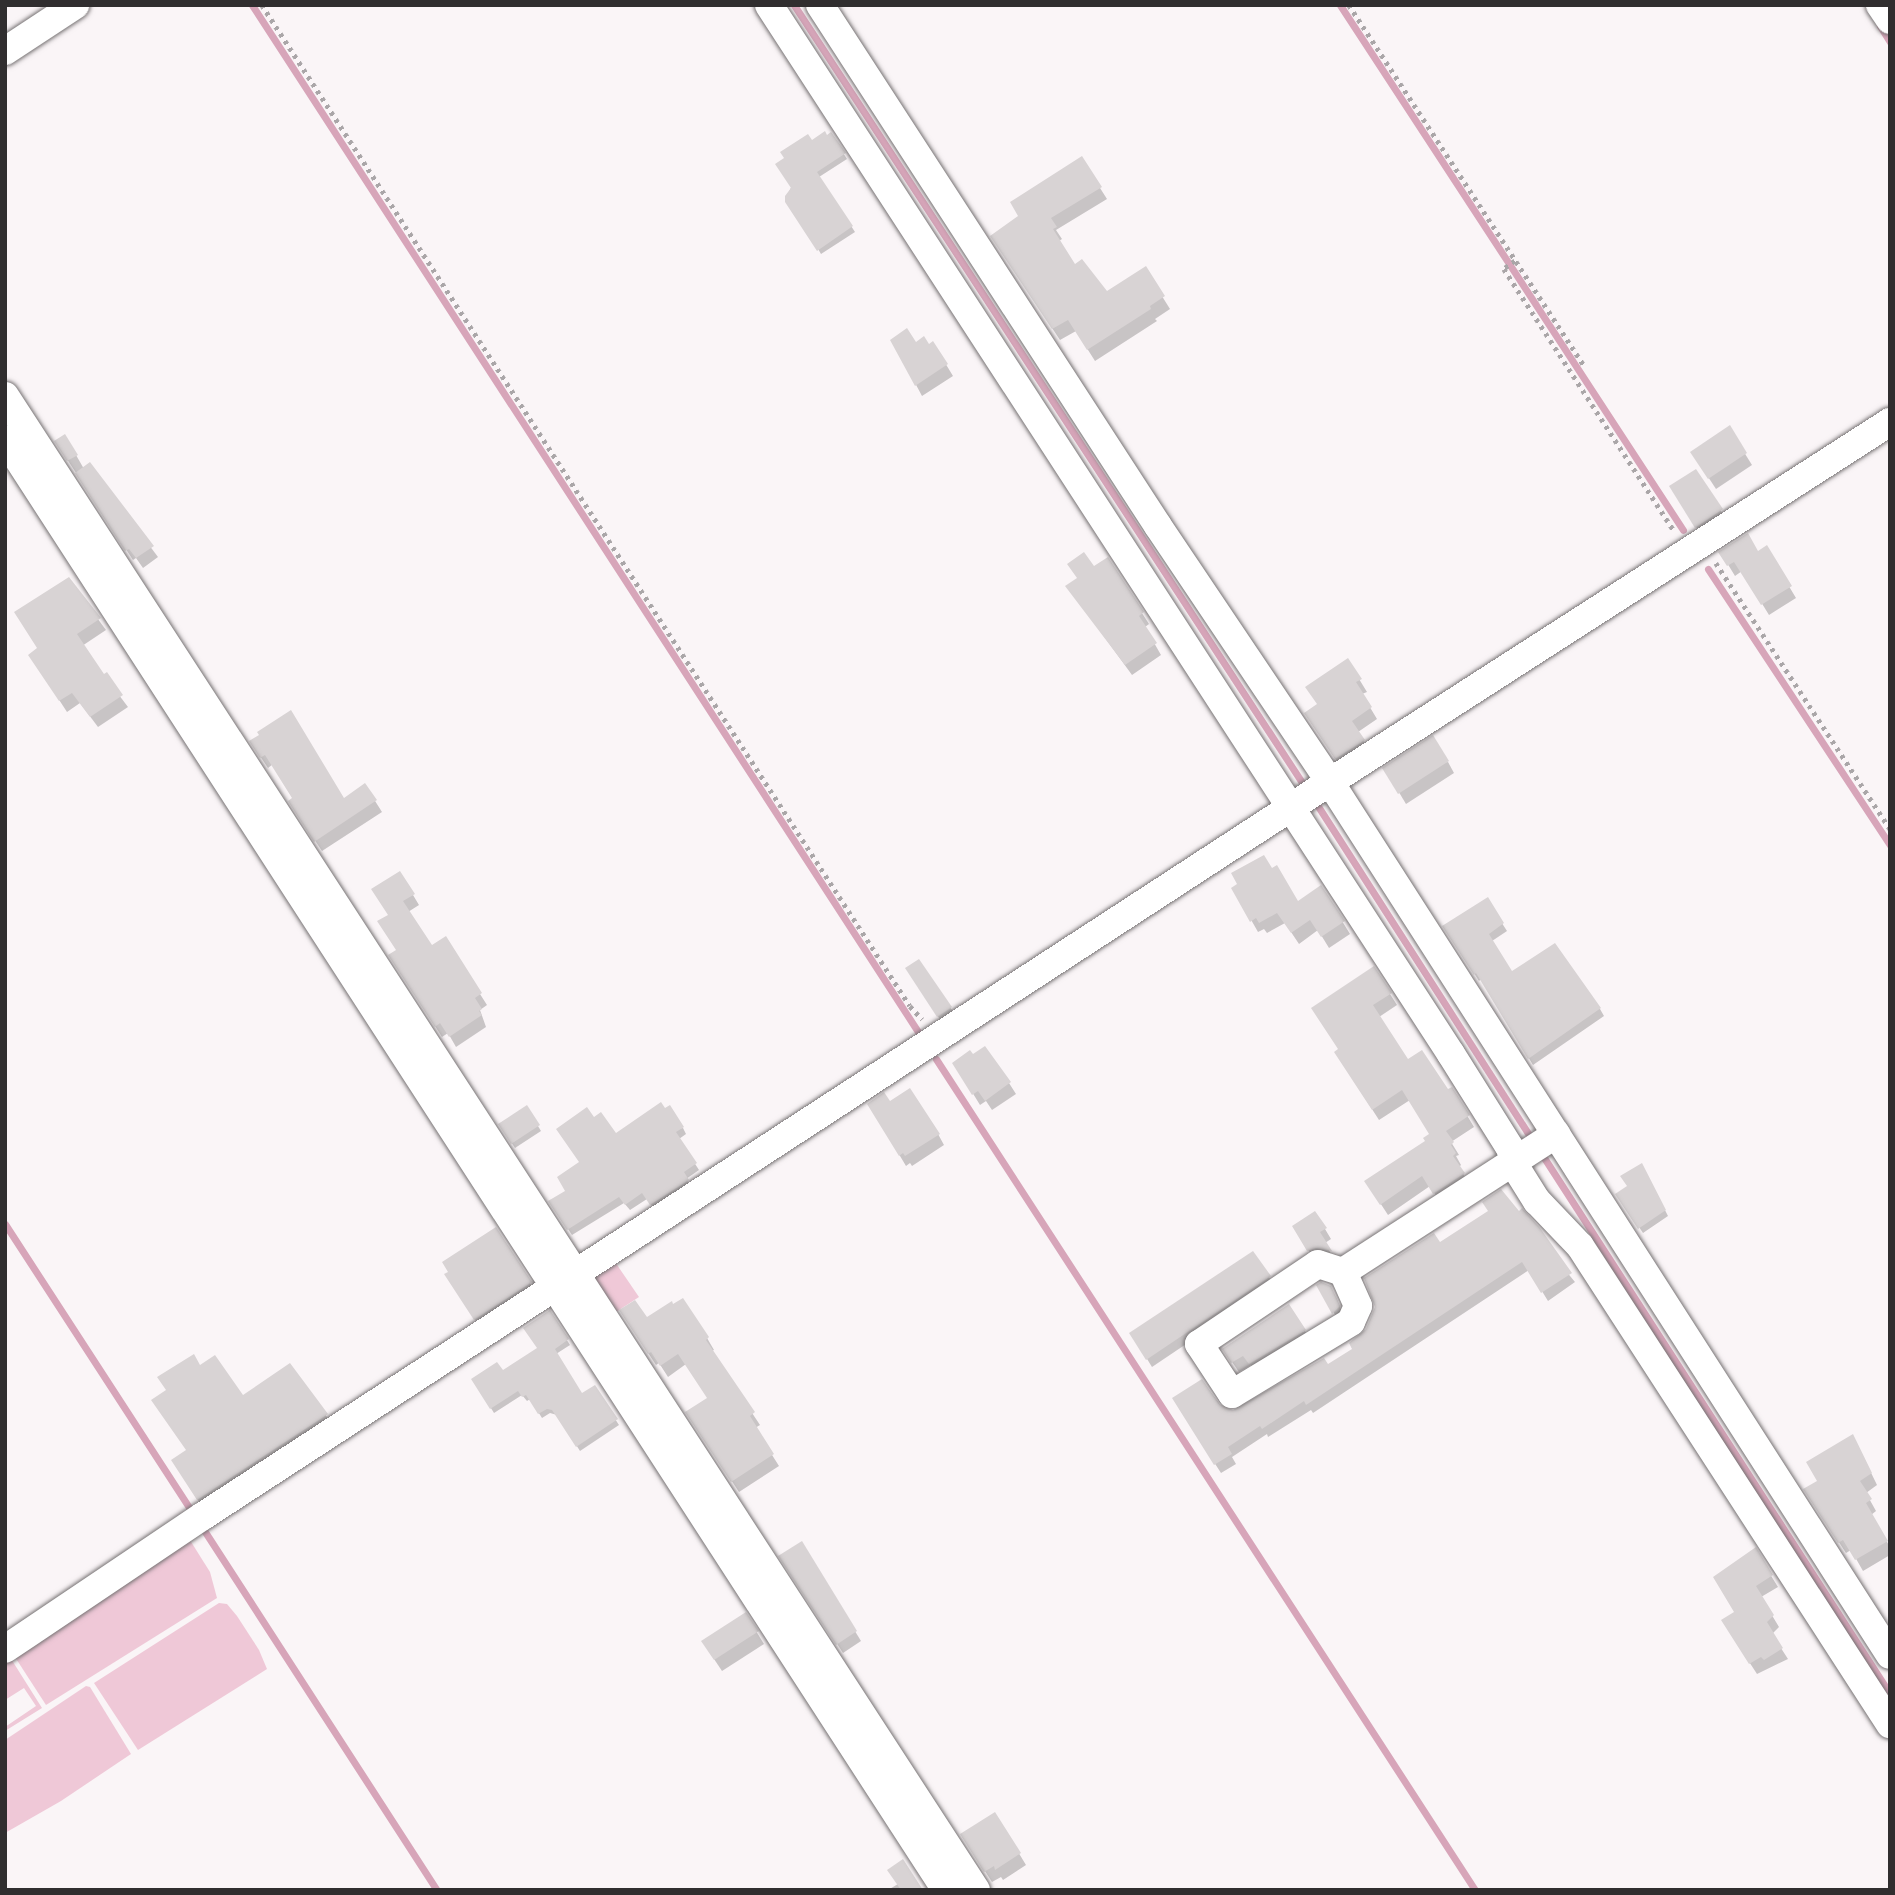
<!DOCTYPE html>
<style>
body{margin:0}
#map{position:relative;width:1895px;height:1895px;overflow:hidden;background:#faf5f7;font-family:Merriweather,serif}
div>[style]{position:absolute}
.green>*{inset:0;background:#efc8d7}
.shadow>*{inset:0;background:#0003}
.stream>*{height:7px;margin:-3.5px;padding:0 3.5px;transform-origin:3.5px;border-radius:3.5px;background:#d7a5b9}
.building>*{inset:0;background:#d8d3d4}
.path>*{height:4.5px;margin-top:-2.25px;transform-origin:0;background:repeating-linear-gradient(90deg,#aaa6a8 0 3.5px,transparent 0 8.5px)}
.roads{filter:drop-shadow(0 0 2px #767273) drop-shadow(0 0 2px #767273)}
.street>*{height:28px;margin:-14px;padding:0 14px;transform-origin:14px;border-radius:14px;background:#fff}
span{translate:-50% -50%;white-space:nowrap;text-align:center;line-height:1.15;-webkit-text-stroke:6px #fff;paint-order:stroke}
.frame{position:absolute;inset:0;border:7px solid #302e2f;pointer-events:none}
</style>
<div id="map">
<div class="green">
<div style="clip-path:polygon(613px 1259px,639px 1297px,613px 1314px,591px 1273px)"></div>
<div style="clip-path:polygon(188px 1537px,210px 1572px,217px 1598px,46px 1705px,13px 1654px)"></div>
<div style="clip-path:polygon(219px 1603px,227px 1604px,237px 1616px,259px 1650px,267px 1669px,138px 1750px,94px 1683px)"></div>
<div style="clip-path:polygon(8px 1654px,42px 1708px,5px 1731px,5px 1727px,36px 1706px,24px 1688px,5px 1700px,5px 1655px)"></div>
<div style="clip-path:polygon(86px 1686px,90px 1687px,131px 1754px,61px 1801px,5px 1833px,5px 1740px)"></div>
</div>
<div class="shadow">
<div style="clip-path:polygon(831px 134px,847px 159px,819px 177px,855px 232px,821px 254px,787px 196px,812px 143px)"></div>
<div style="clip-path:polygon(1081px 158px,1107px 199px,1056px 230px,1062px 239px,1059px 241px,1075px 266px,1106px 294px,1145px 269px,1170px 309px,1155px 319px,1157px 321px,1095px 361px,1076px 331px,1060px 340px,999px 248px,1020px 217px)"></div>
<div style="clip-path:polygon(892px 340px,929px 346px,933px 343px,953px 376px,922px 396px)"></div>
<div style="clip-path:polygon(1729px 428px,1752px 465px,1716px 489px,1699px 463px)"></div>
<div style="clip-path:polygon(63px 453px,76px 455px,84px 469px,89px 465px,158px 557px,143px 568px,136px 558px,133px 560px)"></div>
<div style="clip-path:polygon(1695px 471px,1728px 522px,1703px 538px,1678px 498px)"></div>
<div style="clip-path:polygon(1766px 548px,1796px 598px,1769px 615px,1742px 571px,1735px 576px,1721px 553px,1758px 553px)"></div>
<div style="clip-path:polygon(1107px 559px,1149px 624px,1145px 627px,1161px 655px,1132px 675px,1068px 587px)"></div>
<div style="clip-path:polygon(69px 580px,106px 630px,82px 646px,128px 707px,98px 727px,80px 703px,67px 712px,37px 666px,39px 649px)"></div>
<div style="clip-path:polygon(1348px 661px,1367px 692px,1362px 694px,1377px 719px,1358px 732px,1370px 752px,1343px 770px,1313px 725px,1318px 705px)"></div>
<div style="clip-path:polygon(291px 712px,344px 800px,365px 785px,382px 812px,322px 851px,296px 812px,294px 798px,273px 764px,268px 768px,258px 753px)"></div>
<div style="clip-path:polygon(1448px 762px,1454px 773px,1406px 804px,1385px 769px)"></div>
<div style="clip-path:polygon(1321px 887px,1350px 934px,1329px 948px,1318px 930px,1299px 944px,1285px 923px,1267px 933px,1264px 929px,1258px 932px,1233px 888px,1297px 903px)"></div>
<div style="clip-path:polygon(413px 895px,419px 905px,408px 912px,431px 948px,445px 939px,487px 1005px,480px 1010px,486px 1027px,456px 1047px,448px 1033px,442px 1037px,397px 966px,398px 951px,390px 916px,380px 900px)"></div>
<div style="clip-path:polygon(1487px 900px,1507px 931px,1492px 941px,1512px 973px,1600px 1009px,1604px 1016px,1533px 1065px,1481px 979px,1479px 981px,1445px 927px)"></div>
<div style="clip-path:polygon(918px 961px,954px 1013px,941px 1021px,907px 969px)"></div>
<div style="clip-path:polygon(1374px 969px,1397px 1005px,1379px 1017px,1407px 1061px,1447px 1092px,1451px 1089px,1474px 1127px,1451px 1142px,1459px 1155px,1456px 1156px,1461px 1165px,1459px 1167px,1470px 1185px,1441px 1204px,1430px 1186px,1388px 1215px,1373px 1192px,1427px 1142px,1431px 1135px,1410px 1100px,1379px 1120px,1343px 1064px,1340px 1050px)"></div>
<div style="clip-path:polygon(961px 1074px,1009px 1083px,1016px 1094px,992px 1110px,986px 1101px,980px 1105px)"></div>
<div style="clip-path:polygon(889px 1103px,938px 1134px,944px 1145px,912px 1166px,910px 1163px,906px 1166px,869px 1104px)"></div>
<div style="clip-path:polygon(527px 1108px,541px 1131px,515px 1148px,500px 1125px)"></div>
<div style="clip-path:polygon(594px 1119px,615px 1136px,683px 1128px,686px 1134px,679px 1139px,699px 1170px,686px 1179px,691px 1187px,655px 1210px,647px 1199px,630px 1210px,624px 1203px,572px 1235px,550px 1202px,567px 1191px,581px 1163px)"></div>
<div style="clip-path:polygon(1642px 1165px,1668px 1216px,1643px 1233px,1617px 1194px,1629px 1187px)"></div>
<div style="clip-path:polygon(1518px 1213px,1575px 1282px,1548px 1301px,1529px 1270px,1313px 1413px,1311px 1410px,1268px 1437px,1267px 1434px,1232px 1457px,1236px 1464px,1221px 1473px,1179px 1408px,1202px 1381px,1225px 1411px,1241px 1410px,1328px 1366px,1355px 1350px,1367px 1330px,1439px 1244px)"></div>
<div style="clip-path:polygon(1294px 1227px,1325px 1229px,1331px 1239px,1325px 1243px,1335px 1261px,1315px 1261px)"></div>
<div style="clip-path:polygon(1269px 1277px,1274px 1285px,1152px 1367px,1131px 1333px)"></div>
<div style="clip-path:polygon(530px 1283px,537px 1294px,482px 1330px,453px 1286px)"></div>
<div style="clip-path:polygon(1319px 1286px,1336px 1297px,1344px 1317px,1339px 1322px)"></div>
<div style="clip-path:polygon(549px 1312px,570px 1345px,556px 1354px,582px 1396px,594px 1387px,619px 1425px,580px 1451px,557px 1415px,550px 1413px,542px 1418px,530px 1399px,527px 1401px,522px 1395px,494px 1413px,473px 1379px,502px 1373px,539px 1349px)"></div>
<div style="clip-path:polygon(646px 1319px,707px 1338px,714px 1350px,711px 1351px,760px 1425px,755px 1428px,779px 1466px,739px 1492px,694px 1424px,709px 1399px,686px 1364px,668px 1377px,659px 1363px,656px 1365px,628px 1322px)"></div>
<div style="clip-path:polygon(1305px 1331px,1310px 1341px,1256px 1374px,1251px 1365px,1239px 1372px,1230px 1359px)"></div>
<div style="clip-path:polygon(290px 1366px,332px 1424px,203px 1508px,178px 1469px,188px 1451px,200px 1367px,243px 1398px)"></div>
<div style="clip-path:polygon(1859px 1448px,1877px 1485px,1866px 1493px,1876px 1511px,1871px 1515px,1890px 1547px,1890px 1555px,1863px 1571px,1851px 1550px,1846px 1553px,1812px 1501px,1819px 1482px)"></div>
<div style="clip-path:polygon(801px 1543px,861px 1641px,843px 1653px,786px 1565px)"></div>
<div style="clip-path:polygon(1755px 1550px,1778px 1587px,1761px 1597px,1779px 1627px,1772px 1634px,1788px 1659px,1757px 1674px,1729px 1631px)"></div>
<div style="clip-path:polygon(746px 1615px,764px 1644px,722px 1671px,710px 1653px)"></div>
<div style="clip-path:polygon(995px 1814px,1026px 1865px,1003px 1880px,1001px 1877px,992px 1882px,969px 1846px)"></div>
<div style="clip-path:polygon(898px 1884px,921px 1890px,888px 1890px)"></div>
</div>
<div class="stream">
<div style="left:252px;top:5px;width:1231px;rotate:57.03deg"></div>
<div style="left:794px;top:5px;width:938px;rotate:56.84deg"></div>
<div style="left:1340px;top:5px;width:627px;rotate:56.84deg"></div>
<div style="left:1880px;top:26px;width:19px;rotate:58deg"></div>
<div style="left:1708px;top:569px;width:331px;rotate:56.6deg"></div>
<div style="left:1314px;top:800px;width:407px;rotate:57.3deg"></div>
<div style="left:936px;top:1059px;width:990px;rotate:57.03deg"></div>
<div style="left:1541px;top:1153px;width:644px;rotate:57.17deg"></div>
<div style="left:5px;top:1224px;width:346px;rotate:57deg"></div>
<div style="left:200px;top:1524px;width:436px;rotate:57.1deg"></div>
</div>
<div class="building">
<div style="clip-path:polygon(825px 131px,827px 135px,831px 132px,846px 153px,817px 172px,853px 226px,817px 251px,785px 202px,785px 196px,791px 188px,775px 164px,784px 158px,780px 152px,808px 134px,812px 140px)"></div>
<div style="clip-path:polygon(1082px 156px,1102px 187px,1051px 218px,1057px 227px,1053px 229px,1075px 264px,1082px 259px,1107px 291px,1146px 266px,1165px 296px,1150px 306px,1151px 309px,1087px 350px,1068px 320px,1052px 329px,990px 236px,1018px 216px,1010px 202px)"></div>
<div style="clip-path:polygon(907px 328px,916px 342px,924px 336px,929px 344px,933px 341px,948px 364px,915px 386px,890px 340px)"></div>
<div style="clip-path:polygon(1730px 425px,1747px 453px,1708px 479px,1690px 452px)"></div>
<div style="clip-path:polygon(65px 434px,78px 455px,67px 461px,54px 441px)"></div>
<div style="clip-path:polygon(90px 462px,154px 546px,136px 558px,129px 549px,125px 551px,75px 473px)"></div>
<div style="clip-path:polygon(1696px 469px,1723px 509px,1695px 528px,1669px 486px)"></div>
<div style="clip-path:polygon(1748px 533px,1758px 551px,1767px 545px,1792px 586px,1761px 605px,1734px 562px,1727px 566px,1718px 552px)"></div>
<div style="clip-path:polygon(1084px 552px,1094px 566px,1108px 557px,1144px 612px,1139px 616px,1157px 643px,1125px 665px,1065px 586px,1077px 578px,1067px 564px)"></div>
<div style="clip-path:polygon(69px 577px,101px 618px,77px 634px,104px 674px,107px 672px,123px 695px,90px 717px,72px 693px,59px 701px,28px 655px,37px 648px,14px 612px)"></div>
<div style="clip-path:polygon(1348px 658px,1362px 679px,1356px 682px,1372px 707px,1352px 721px,1365px 740px,1335px 759px,1304px 713px,1317px 704px,1305px 687px)"></div>
<div style="clip-path:polygon(291px 710px,344px 798px,365px 783px,377px 800px,314px 842px,288px 801px,292px 798px,265px 755px,260px 758px,249px 741px,259px 735px,257px 732px)"></div>
<div style="clip-path:polygon(1433px 735px,1449px 761px,1398px 794px,1382px 768px)"></div>
<div style="clip-path:polygon(1264px 855px,1272px 868px,1277px 865px,1298px 901px,1321px 885px,1345px 921px,1321px 937px,1310px 920px,1291px 933px,1277px 913px,1259px 923px,1256px 918px,1250px 922px,1231px 888px,1237px 884px,1231px 873px)"></div>
<div style="clip-path:polygon(400px 871px,415px 894px,403px 901px,432px 945px,446px 936px,482px 993px,475px 998px,482px 1009px,479px 1011px,482px 1015px,449px 1037px,440px 1023px,435px 1027px,388px 955px,396px 950px,377px 921px,388px 915px,371px 889px)"></div>
<div style="clip-path:polygon(1488px 897px,1504px 923px,1489px 934px,1512px 971px,1555px 943px,1601px 1008px,1528px 1059px,1476px 973px,1474px 975px,1442px 926px)"></div>
<div style="clip-path:polygon(919px 959px,952px 1007px,937px 1017px,905px 968px)"></div>
<div style="clip-path:polygon(1374px 966px,1392px 993px,1373px 1005px,1408px 1059px,1422px 1050px,1448px 1089px,1452px 1087px,1470px 1115px,1446px 1131px,1454px 1142px,1451px 1145px,1456px 1153px,1453px 1156px,1465px 1173px,1433px 1194px,1422px 1176px,1380px 1205px,1364px 1181px,1425px 1141px,1423px 1138px,1429px 1134px,1402px 1090px,1372px 1110px,1334px 1052px,1338px 1049px,1311px 1008px)"></div>
<div style="clip-path:polygon(985px 1046px,1011px 1082px,985px 1101px,978px 1091px,972px 1095px,952px 1063px,970px 1050px,973px 1054px)"></div>
<div style="clip-path:polygon(910px 1088px,940px 1134px,905px 1156px,903px 1153px,899px 1156px,867px 1104px,884px 1092px,890px 1101px)"></div>
<div style="clip-path:polygon(661px 1102px,665px 1108px,670px 1105px,684px 1127px,676px 1132px,697px 1163px,684px 1172px,689px 1180px,650px 1205px,642px 1193px,625px 1205px,619px 1197px,567px 1230px,548px 1201px,565px 1191px,557px 1177px,579px 1162px,556px 1129px,587px 1107px,594px 1117px,601px 1112px,616px 1133px)"></div>
<div style="clip-path:polygon(527px 1105px,540px 1125px,511px 1144px,498px 1124px)"></div>
<div style="clip-path:polygon(1642px 1163px,1666px 1210px,1638px 1229px,1615px 1194px,1627px 1186px,1620px 1176px)"></div>
<div style="clip-path:polygon(1501px 1189px,1519px 1211px,1522px 1208px,1540px 1228px,1572px 1273px,1541px 1293px,1522px 1262px,1306px 1405px,1304px 1401px,1262px 1429px,1260px 1426px,1228px 1447px,1232px 1454px,1214px 1465px,1172px 1398px,1202px 1379px,1219px 1404px,1233px 1410px,1324px 1358px,1328px 1364px,1352px 1349px,1349px 1343px,1366px 1329px,1375px 1307px,1364px 1278px,1434px 1233px,1440px 1242px,1488px 1211px,1482px 1202px)"></div>
<div style="clip-path:polygon(1315px 1211px,1327px 1228px,1320px 1232px,1332px 1251px,1316px 1248px,1307px 1251px,1292px 1226px)"></div>
<div style="clip-path:polygon(496px 1227px,532px 1282px,474px 1320px,444px 1274px,448px 1272px,442px 1262px)"></div>
<div style="clip-path:polygon(1253px 1251px,1271px 1276px,1146px 1360px,1129px 1333px)"></div>
<div style="clip-path:polygon(1321px 1282px,1331px 1286px,1340px 1306px,1332px 1314px,1316px 1285px)"></div>
<div style="clip-path:polygon(683px 1298px,709px 1337px,706px 1340px,755px 1412px,750px 1416px,774px 1454px,731px 1482px,685px 1412px,707px 1398px,678px 1354px,660px 1366px,651px 1352px,648px 1354px,619px 1310px,635px 1300px,647px 1317px,672px 1301px,673px 1304px)"></div>
<div style="clip-path:polygon(1289px 1304px,1306px 1330px,1249px 1364px,1243px 1356px,1231px 1363px,1222px 1349px)"></div>
<div style="clip-path:polygon(550px 1310px,569px 1339px,555px 1349px,582px 1393px,595px 1385px,618px 1419px,576px 1447px,552px 1410px,547px 1409px,538px 1414px,526px 1395px,522px 1397px,518px 1391px,490px 1409px,471px 1379px,497px 1362px,503px 1370px,537px 1348px,523px 1328px)"></div>
<div style="clip-path:polygon(194px 1354px,200px 1365px,215px 1355px,243px 1395px,290px 1363px,328px 1414px,197px 1500px,171px 1460px,186px 1450px,151px 1400px,166px 1390px,157px 1377px)"></div>
<div style="clip-path:polygon(1853px 1434px,1872px 1473px,1860px 1481px,1872px 1499px,1866px 1503px,1888px 1541px,1855px 1560px,1843px 1540px,1838px 1543px,1803px 1489px,1817px 1481px,1806px 1462px)"></div>
<div style="clip-path:polygon(802px 1541px,857px 1631px,836px 1645px,778px 1556px)"></div>
<div style="clip-path:polygon(1756px 1547px,1773px 1575px,1756px 1586px,1774px 1615px,1767px 1622px,1783px 1648px,1764px 1660px,1761px 1657px,1749px 1664px,1721px 1620px,1734px 1612px,1713px 1577px)"></div>
<div style="clip-path:polygon(746px 1612px,759px 1631px,714px 1660px,701px 1641px)"></div>
<div style="clip-path:polygon(995px 1812px,1021px 1853px,995px 1870px,994px 1866px,984px 1872px,960px 1834px)"></div>
<div style="clip-path:polygon(903px 1859px,923px 1890px,901px 1890px,887px 1870px)"></div>
</div>
<div class="path">
<div style="left:262px;top:5px;width:1192px;rotate:57.08deg"></div>
<div style="left:910px;top:1006px;width:18px;rotate:47deg"></div>
<div style="left:1349px;top:5px;width:431px;rotate:56.9deg"></div>
<div style="left:1515px;top:261px;width:14px;rotate:144deg"></div>
<div style="left:1504px;top:269px;width:314px;rotate:57deg"></div>
<div style="left:1716px;top:563px;width:318px;rotate:56.8deg"></div>
</div>
<div class="roads">
<div class="street">
<div style="left:769px;top:5px;width:1251px;rotate:56.97deg"></div>
<div style="left:1451px;top:1054px;width:111px;rotate:57.9deg"></div>
<div style="left:1510px;top:1148px;width:24px;rotate:71deg"></div>
<div style="left:1518px;top:1171px;width:36px;rotate:58deg"></div>
<div style="left:1537px;top:1201px;width:62px;rotate:46.3deg"></div>
<div style="left:1580px;top:1246px;width:570px;rotate:57.04deg"></div>
<div style="left:820px;top:5px;width:621px;rotate:57.03deg"></div>
<div style="left:1158px;top:526px;width:308px;rotate:56.1deg"></div>
<div style="left:1330px;top:782px;width:1037px;rotate:57.32deg"></div>
<div style="left:1880px;top:5px;width:18px;rotate:56deg"></div>
<div style="left:5px;top:51px;width:84px;rotate:-33.3deg"></div>
<div style="left:5px;top:396px;width:1782px;rotate:56.98deg"></div>
<div style="left:5px;top:439px;width:1729px;rotate:57.04deg"></div>
<div style="left:1343px;top:1272px;width:37px;rotate:66deg"></div>
<div style="left:1358px;top:1306px;width:17px;rotate:114deg"></div>
<div style="left:1351px;top:1322px;width:139px;rotate:148.8deg"></div>
<div style="left:1232px;top:1394px;width:60px;rotate:-123.4deg"></div>
<div style="left:1199px;top:1344px;width:143px;rotate:-33.9deg"></div>
<div style="left:1318px;top:1264px;width:26px;rotate:18deg"></div>
<div style="left:1343px;top:1272px;width:254px;rotate:-32.9deg"></div>
<div style="left:5px;top:1649px;width:239px;rotate:-33.9deg"></div>
<div style="left:203px;top:1516px;width:1345px;rotate:-33.08deg"></div>
<div style="left:1330px;top:782px;width:666px;rotate:-32.74deg"></div>
</div>
</div>
<div class="frame"></div>
</div>
